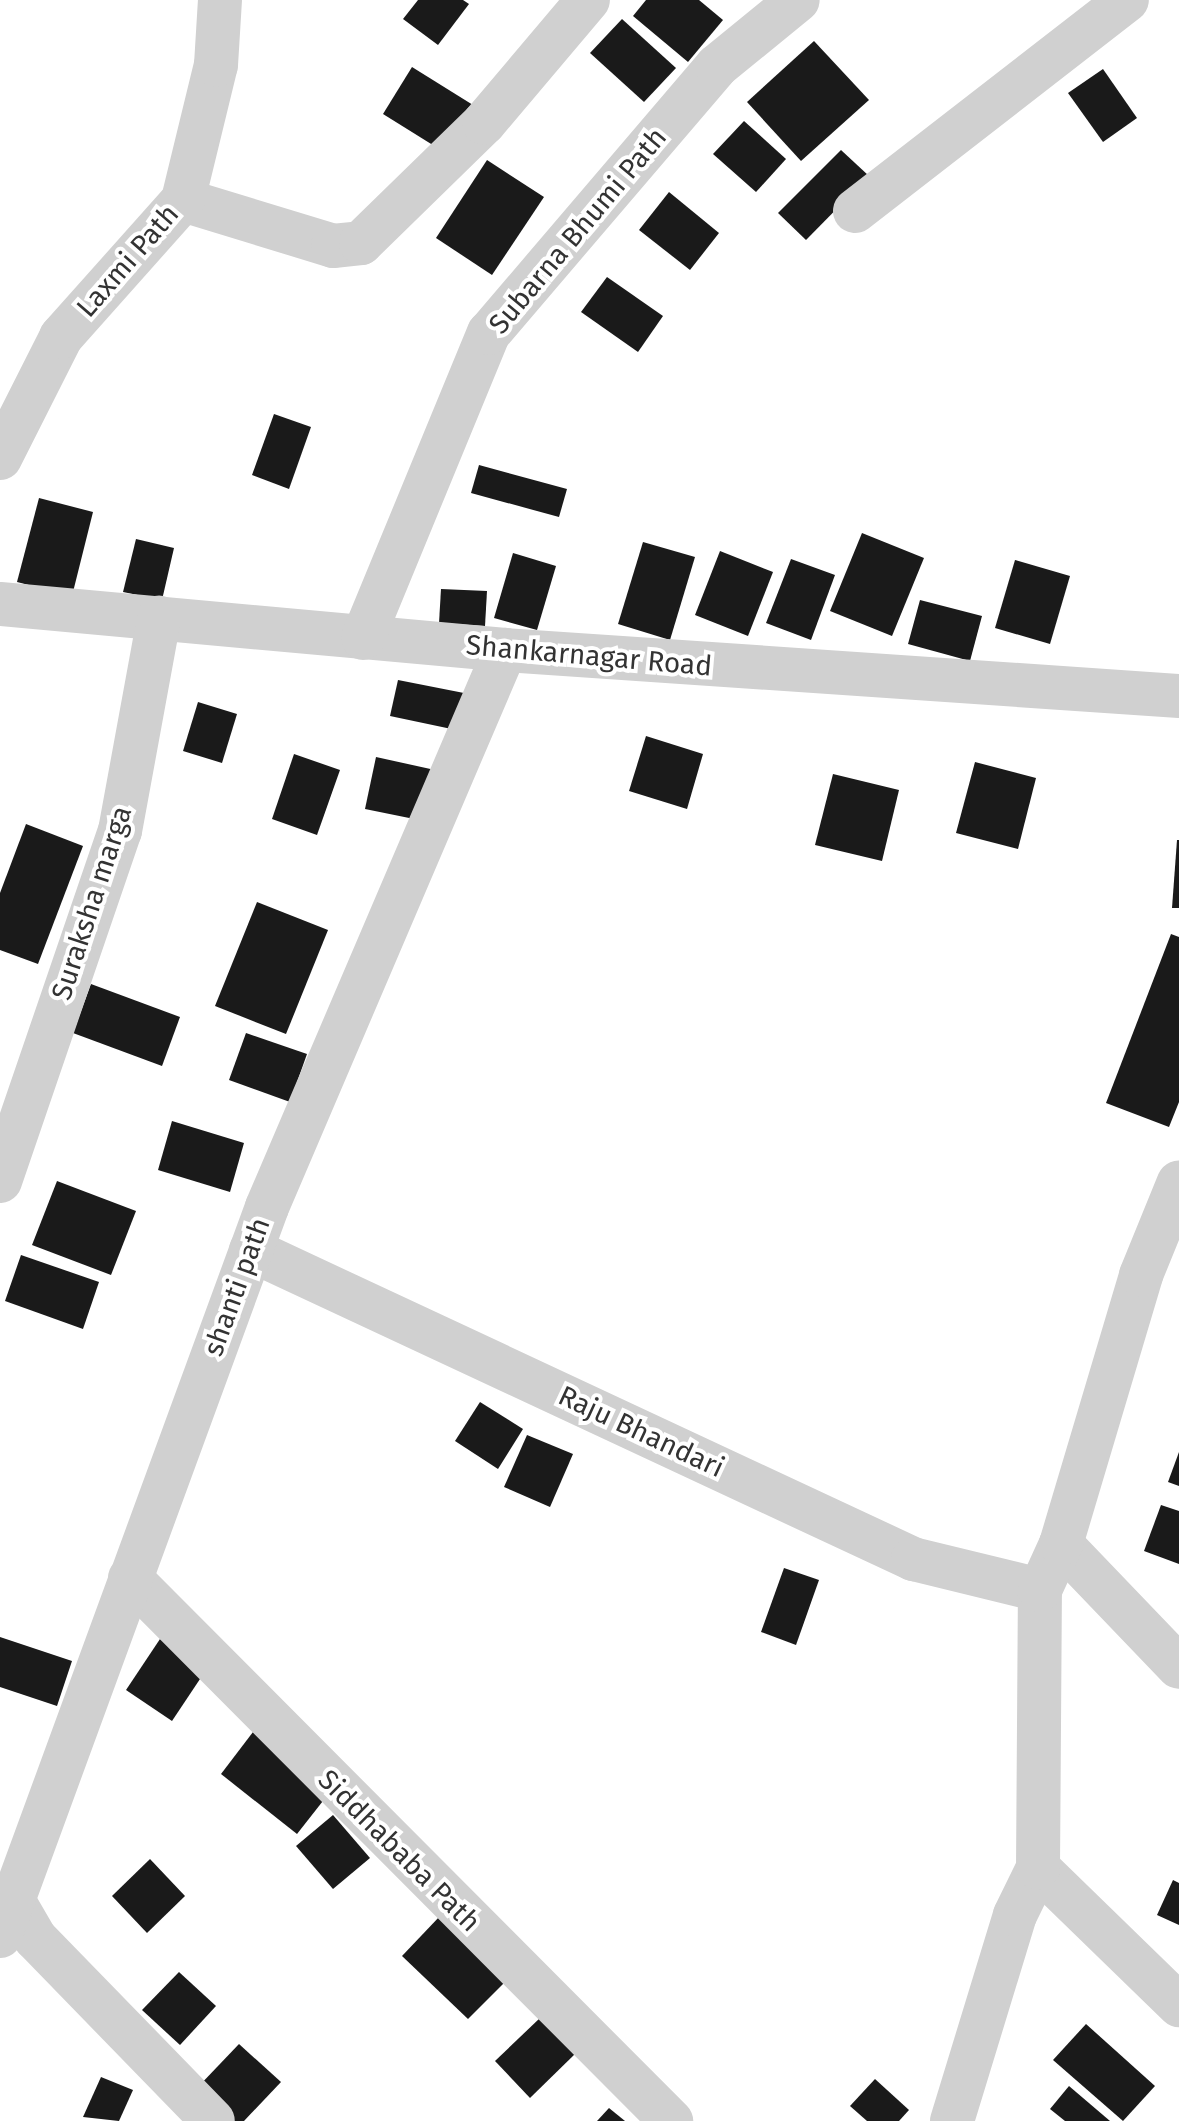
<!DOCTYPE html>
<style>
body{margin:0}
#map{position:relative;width:1179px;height:2121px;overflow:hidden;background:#fff;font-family:"Fira Sans",sans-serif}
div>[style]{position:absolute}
.building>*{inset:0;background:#1a1a1a}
.minor>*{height:44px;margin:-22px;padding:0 22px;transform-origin:22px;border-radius:22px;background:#d0d0d0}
span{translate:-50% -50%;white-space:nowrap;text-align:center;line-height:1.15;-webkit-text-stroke:8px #fff;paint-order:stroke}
.street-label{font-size:28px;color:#333}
</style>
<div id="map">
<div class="building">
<div style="clip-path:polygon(418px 0,463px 0,469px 4px,438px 45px,403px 19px)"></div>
<div style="clip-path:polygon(646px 0,699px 0,723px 20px,688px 62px,633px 16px)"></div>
<div style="clip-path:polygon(622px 19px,676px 68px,644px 102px,590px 53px)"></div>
<div style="clip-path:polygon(814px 41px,869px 100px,801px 161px,747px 102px)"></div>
<div style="clip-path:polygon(412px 67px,473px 105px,444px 152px,383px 114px)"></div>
<div style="clip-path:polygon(1103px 69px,1137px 118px,1103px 142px,1068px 93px)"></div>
<div style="clip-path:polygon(744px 121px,786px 159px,756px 192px,713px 154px)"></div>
<div style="clip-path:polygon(841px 150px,869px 176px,806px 240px,778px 213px)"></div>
<div style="clip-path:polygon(487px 160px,544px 197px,492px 275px,436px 238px)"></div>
<div style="clip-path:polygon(669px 192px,719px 233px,690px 270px,639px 230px)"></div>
<div style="clip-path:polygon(607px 277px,663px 316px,638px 352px,581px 312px)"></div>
<div style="clip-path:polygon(274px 414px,311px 427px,289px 489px,252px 475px)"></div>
<div style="clip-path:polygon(479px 465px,567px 489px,559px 517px,471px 493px)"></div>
<div style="clip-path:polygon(39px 498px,93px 512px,72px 596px,17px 582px)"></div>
<div style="clip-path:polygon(862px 533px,924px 558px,892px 636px,830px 611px)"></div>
<div style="clip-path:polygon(136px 539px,174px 548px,162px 600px,123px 592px)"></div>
<div style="clip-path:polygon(643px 542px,695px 557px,670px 640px,618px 624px)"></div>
<div style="clip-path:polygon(720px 551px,773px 572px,748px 636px,695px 615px)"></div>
<div style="clip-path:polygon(513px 553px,556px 566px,537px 630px,494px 618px)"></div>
<div style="clip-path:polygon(791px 559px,835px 575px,811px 640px,766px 623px)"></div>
<div style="clip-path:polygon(1015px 560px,1070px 576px,1050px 644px,995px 628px)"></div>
<div style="clip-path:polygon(441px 589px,487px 591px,485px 626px,439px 623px)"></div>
<div style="clip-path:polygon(920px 600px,982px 616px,970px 661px,908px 644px)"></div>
<div style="clip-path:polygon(398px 680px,469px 694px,461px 731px,390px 716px)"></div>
<div style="clip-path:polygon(198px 702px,237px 714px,222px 763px,183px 751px)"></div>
<div style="clip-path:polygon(646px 736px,703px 754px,687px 809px,629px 791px)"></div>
<div style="clip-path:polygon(294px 754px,340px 770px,317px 835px,272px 819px)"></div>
<div style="clip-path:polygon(376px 757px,435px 770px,424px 821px,365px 809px)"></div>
<div style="clip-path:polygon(975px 762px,1036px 778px,1018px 849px,956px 833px)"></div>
<div style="clip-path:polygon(833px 774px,899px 790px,882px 861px,815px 845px)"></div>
<div style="clip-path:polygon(26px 824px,83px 846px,38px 964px,0 950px,0 893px)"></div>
<div style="clip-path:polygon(1177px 840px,1179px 840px,1179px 908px,1172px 908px)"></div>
<div style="clip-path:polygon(257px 902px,328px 930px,286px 1034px,215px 1006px)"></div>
<div style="clip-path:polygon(1171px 934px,1179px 937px,1179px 1102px,1169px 1127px,1106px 1103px)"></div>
<div style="clip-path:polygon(91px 984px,180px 1017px,162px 1066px,73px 1033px)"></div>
<div style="clip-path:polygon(246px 1033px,307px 1054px,290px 1102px,229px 1080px)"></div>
<div style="clip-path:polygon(172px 1121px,244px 1143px,230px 1192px,158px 1170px)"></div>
<div style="clip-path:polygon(57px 1181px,136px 1211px,111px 1275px,32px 1245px)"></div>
<div style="clip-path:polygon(21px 1255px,99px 1282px,83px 1329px,5px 1301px)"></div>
<div style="clip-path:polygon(480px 1402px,523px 1429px,498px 1469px,455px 1441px)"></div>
<div style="clip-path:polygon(527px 1435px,573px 1454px,550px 1507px,504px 1487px)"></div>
<div style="clip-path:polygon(1179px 1452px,1179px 1486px,1168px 1482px)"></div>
<div style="clip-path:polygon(1161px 1505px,1179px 1511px,1179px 1564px,1144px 1551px)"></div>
<div style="clip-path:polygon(784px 1568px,819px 1580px,796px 1645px,761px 1632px)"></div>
<div style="clip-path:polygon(0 1637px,72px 1661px,57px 1706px,0 1687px)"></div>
<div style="clip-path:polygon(160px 1639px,206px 1670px,172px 1721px,126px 1690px)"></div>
<div style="clip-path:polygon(253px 1732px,330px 1792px,297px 1834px,221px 1774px)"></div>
<div style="clip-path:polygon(333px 1815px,370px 1858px,333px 1889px,296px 1846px)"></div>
<div style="clip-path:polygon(150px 1859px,185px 1896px,147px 1933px,112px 1896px)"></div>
<div style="clip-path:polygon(1173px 1880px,1179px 1883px,1179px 1925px,1157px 1915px)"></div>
<div style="clip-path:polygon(440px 1916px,507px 1980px,468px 2019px,402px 1956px)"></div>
<div style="clip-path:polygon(179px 1972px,216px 2006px,180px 2045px,142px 2010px)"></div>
<div style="clip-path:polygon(541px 2017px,576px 2053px,530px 2098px,495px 2061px)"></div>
<div style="clip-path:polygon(1086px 2024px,1155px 2086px,1123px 2121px,1053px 2060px)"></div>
<div style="clip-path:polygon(239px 2044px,281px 2082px,244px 2121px,232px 2121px,197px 2088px)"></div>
<div style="clip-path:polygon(101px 2077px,133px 2090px,119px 2121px,83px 2117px)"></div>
<div style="clip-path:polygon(875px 2079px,909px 2110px,899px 2121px,867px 2121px,850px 2106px)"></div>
<div style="clip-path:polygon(1069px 2086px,1110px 2121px,1065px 2121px,1050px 2109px)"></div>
<div style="clip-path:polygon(609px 2108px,625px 2121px,597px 2121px)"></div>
</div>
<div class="minor">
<div style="left:183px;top:200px;width:157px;rotate:17deg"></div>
<div style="left:333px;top:246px;width:28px;rotate:-6deg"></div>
<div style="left:361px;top:243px;width:172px;rotate:-44.3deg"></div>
<div style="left:484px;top:123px;width:161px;rotate:-49.8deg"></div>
<div style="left:855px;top:211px;width:344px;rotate:-37.8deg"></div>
<div style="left:0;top:458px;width:136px;rotate:-63.2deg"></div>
<div style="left:61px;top:337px;width:183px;rotate:-48.3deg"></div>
<div style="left:183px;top:200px;width:139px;rotate:-76.3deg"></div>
<div style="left:216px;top:65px;width:65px;rotate:-86.5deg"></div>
<div style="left:0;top:604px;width:507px;rotate:5.2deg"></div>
<div style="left:505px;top:650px;width:676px;rotate:3.9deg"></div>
<div style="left:363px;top:638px;width:330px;rotate:-67.6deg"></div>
<div style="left:489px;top:333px;width:351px;rotate:-49.5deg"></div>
<div style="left:717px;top:66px;width:104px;rotate:-39.2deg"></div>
<div style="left:0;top:1181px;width:370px;rotate:-71.1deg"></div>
<div style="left:120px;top:831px;width:217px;rotate:-79.6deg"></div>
<div style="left:251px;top:1250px;width:731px;rotate:25.02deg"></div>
<div style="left:913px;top:1559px;width:131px;rotate:13.7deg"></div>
<div style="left:1061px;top:1544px;width:170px;rotate:46.2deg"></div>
<div style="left:130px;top:1578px;width:767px;rotate:45.11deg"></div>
<div style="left:1038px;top:1868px;width:197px;rotate:44.2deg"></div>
<div style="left:13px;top:1900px;width:44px;rotate:59.9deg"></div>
<div style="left:35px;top:1938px;width:255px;rotate:45.8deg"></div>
<div style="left:0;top:1936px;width:776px;rotate:-69.88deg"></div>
<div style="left:267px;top:1207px;width:606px;rotate:-66.86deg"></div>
<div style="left:952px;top:2121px;width:215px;rotate:-73deg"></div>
<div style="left:1015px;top:1915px;width:52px;rotate:-63.9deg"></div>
<div style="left:1038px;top:1868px;width:278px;rotate:-89.6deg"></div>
<div style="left:1040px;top:1590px;width:51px;rotate:-65.5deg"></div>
<div style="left:1061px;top:1544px;width:281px;rotate:-73.4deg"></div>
<div style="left:1141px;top:1275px;width:100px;rotate:-67.8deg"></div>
</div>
<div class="street-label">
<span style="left:578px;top:231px;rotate:-50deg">Subarna Bhumi Path</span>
<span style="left:128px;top:261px;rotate:-49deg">Laxmi Path</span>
<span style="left:589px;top:656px;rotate:5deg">Shankarnagar Road</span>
<span style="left:92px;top:903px;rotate:-72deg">Suraksha marga</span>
<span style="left:237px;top:1287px;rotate:-70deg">shanti path</span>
<span style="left:641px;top:1432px;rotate:25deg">Raju Bhandari</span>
<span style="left:399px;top:1851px;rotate:45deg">Siddhababa Path</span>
</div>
</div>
